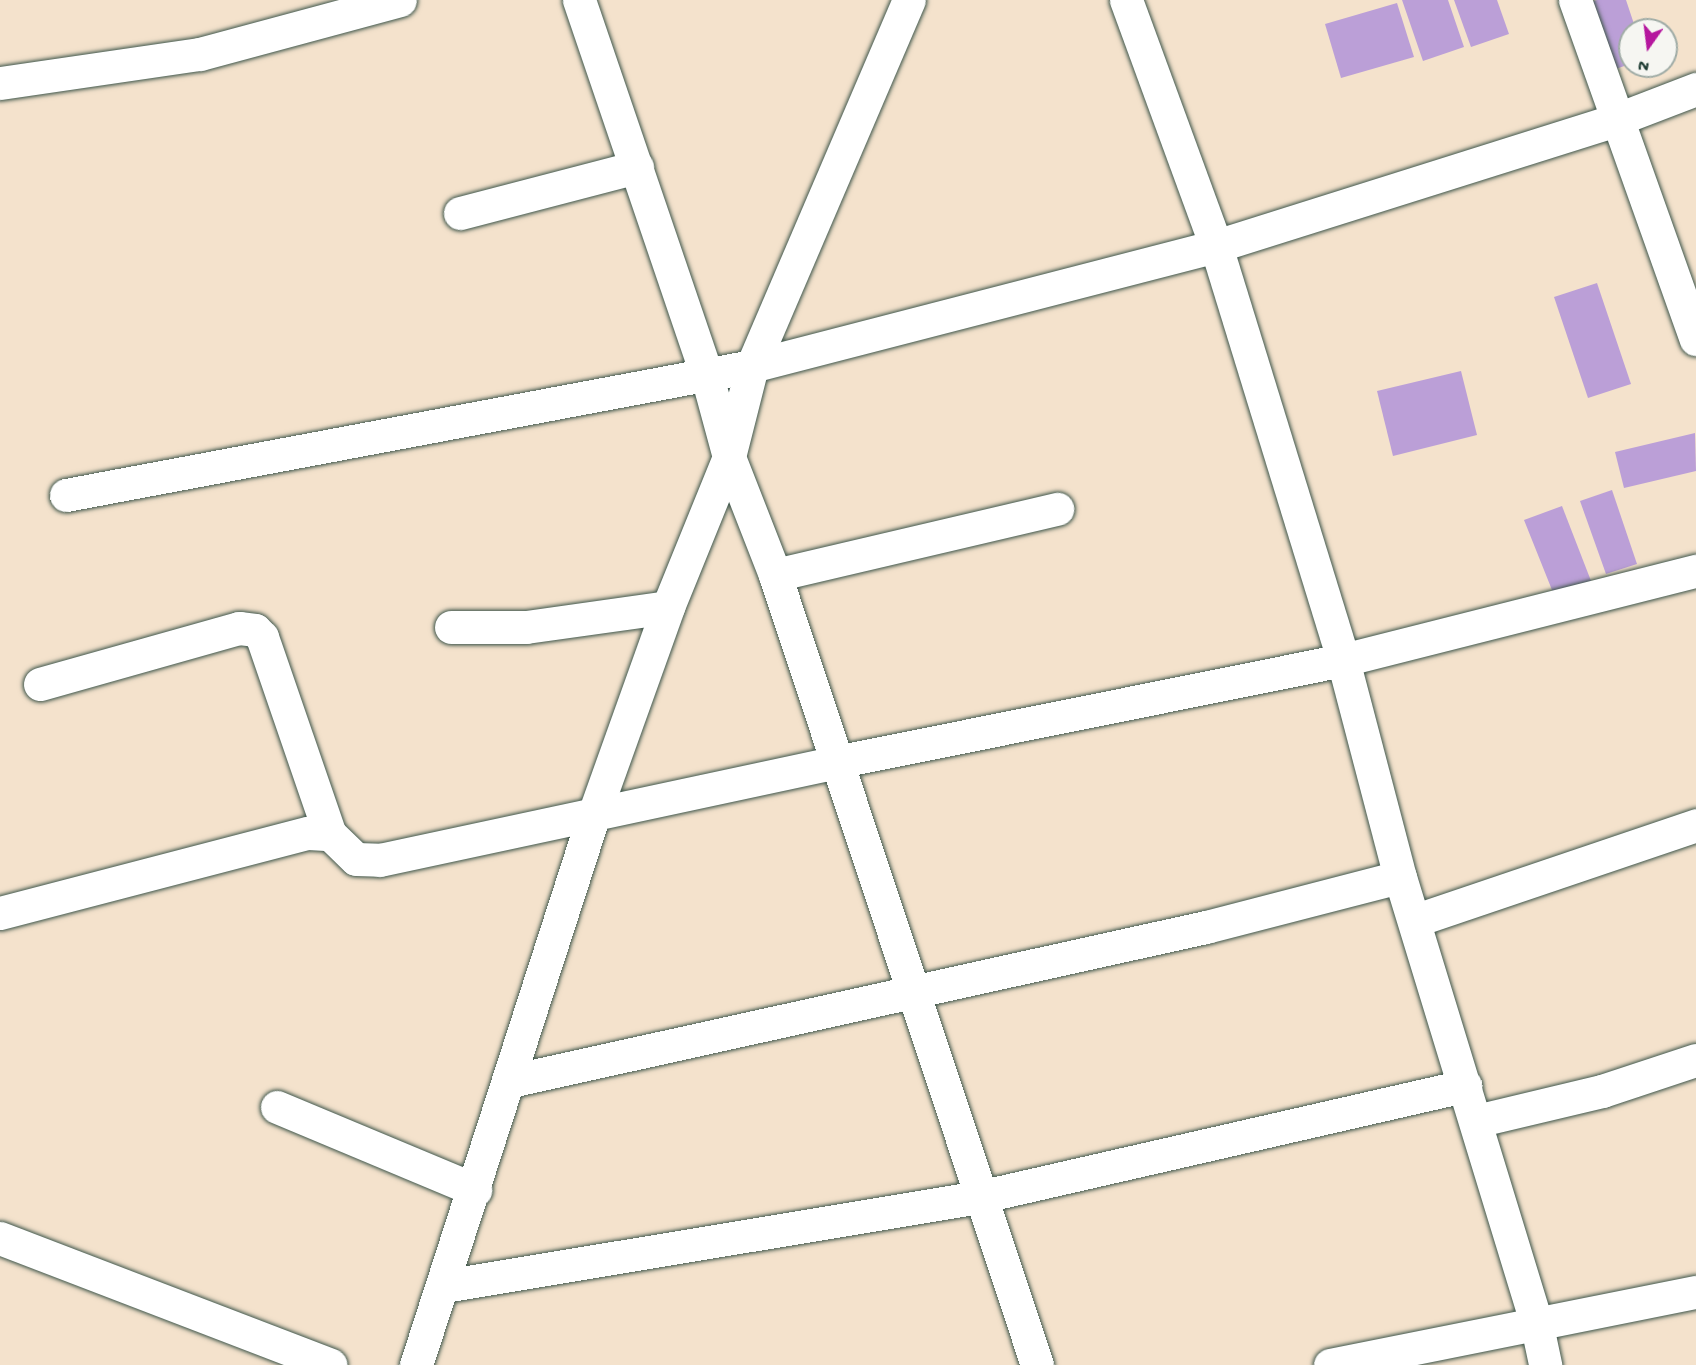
<!DOCTYPE html>
<style>
body{margin:0}
#map{position:relative;width:1696px;height:1365px;overflow:hidden;background:#f4e2cc;font-family:"Gochi Hand",sans-serif}
div>[style]{position:absolute}
.building>*{inset:0;background:#bb9fd7}
.roads{filter:drop-shadow(0 0 2px #3f564b) drop-shadow(0 0 2px #3f564b)}
.minor>*{height:33px;margin:-16.5px;padding:0 16.5px;transform-origin:16.5px;border-radius:16.5px;background:#fff}
span{translate:-50% -50%;white-space:nowrap;text-align:center;line-height:1.15;-webkit-text-stroke:6px #f6f6f2;paint-order:stroke}
.north{position:absolute;left:1618px;top:18px;width:60px;height:60px;box-sizing:border-box;background:#f6f6f2;border:2px solid #a0aca6;border-radius:50%;rotate:194deg;font-size:16px;font-weight:700;line-height:24px;text-align:center;color:#1f3d34}
.north::after{content:'';display:block;margin:auto;width:21px;height:27px;background:#b5179e;clip-path:polygon(50% 0,100% 100%,50% 72%,0 100%)}
</style>
<div id="map">
<div class="building">
<div style="clip-path:polygon(1402px 0,1448px 0,1464px 47px,1423px 61px)"></div>
<div style="clip-path:polygon(1454px 0,1497px 0,1509px 34px,1471px 47px)"></div>
<div style="clip-path:polygon(1597px 0,1626px 0,1636px 30px,1630px 30px,1630px 64px,1610px 71px,1587px 3px)"></div>
<div style="clip-path:polygon(1397px 3px,1414px 57px,1341px 78px,1325px 24px)"></div>
<div style="clip-path:polygon(1597px 283px,1631px 384px,1588px 398px,1554px 297px)"></div>
<div style="clip-path:polygon(1461px 371px,1477px 435px,1393px 456px,1377px 391px)"></div>
<div style="clip-path:polygon(1695px 433px,1696px 471px,1624px 488px,1615px 452px)"></div>
<div style="clip-path:polygon(1612px 490px,1637px 564px,1606px 574px,1580px 501px)"></div>
<div style="clip-path:polygon(1562px 506px,1593px 586px,1556px 600px,1524px 520px)"></div>
</div>
<div class="roads">
<div class="minor">
<div style="left:579px;top:0;width:397px;rotate:71.2deg"></div>
<div style="left:707px;top:376px;width:84px;rotate:74.8deg"></div>
<div style="left:729px;top:457px;width:127px;rotate:68.7deg"></div>
<div style="left:775px;top:575px;width:832px;rotate:71.65deg"></div>
<div style="left:1126px;top:0;width:262px;rotate:69.9deg"></div>
<div style="left:1216px;top:246px;width:433px;rotate:72.9deg"></div>
<div style="left:1343px;top:660px;width:224px;rotate:75.3deg"></div>
<div style="left:1400px;top:877px;width:469px;rotate:73deg"></div>
<div style="left:1537px;top:1326px;width:40px;rotate:78deg"></div>
<div style="left:1575px;top:0;width:360px;rotate:70.4deg"></div>
<div style="left:0;top:83px;width:202px;rotate:-8.3deg"></div>
<div style="left:200px;top:54px;width:207px;rotate:-15.1deg"></div>
<div style="left:460px;top:213px;width:183px;rotate:-14.6deg"></div>
<div style="left:66px;top:495px;width:698px;rotate:-10.65deg"></div>
<div style="left:752px;top:366px;width:479px;rotate:-14.5deg"></div>
<div style="left:1216px;top:246px;width:422px;rotate:-17.5deg"></div>
<div style="left:1618px;top:119px;width:84px;rotate:-21deg"></div>
<div style="left:775px;top:575px;width:290px;rotate:-13.2deg"></div>
<div style="left:451px;top:627px;width:75px"></div>
<div style="left:526px;top:627px;width:143px;rotate:-8deg"></div>
<div style="left:40px;top:684px;width:207px;rotate:-15.7deg"></div>
<div style="left:239px;top:628px;width:16px;rotate:7deg"></div>
<div style="left:255px;top:630px;width:10px;rotate:45deg"></div>
<div style="left:262px;top:637px;width:208px;rotate:71deg"></div>
<div style="left:0;top:913px;width:318px;rotate:-14.6deg"></div>
<div style="left:308px;top:833px;width:22px;rotate:3deg"></div>
<div style="left:330px;top:834px;width:36px;rotate:44deg"></div>
<div style="left:356px;top:859px;width:24px;rotate:2deg"></div>
<div style="left:380px;top:860px;width:466px;rotate:-12.1deg"></div>
<div style="left:836px;top:762px;width:517px;rotate:-11.38deg"></div>
<div style="left:1343px;top:660px;width:364px;rotate:-14.2deg"></div>
<div style="left:1416px;top:920px;width:296px;rotate:-18.7deg"></div>
<div style="left:510px;top:1081px;width:713px;rotate:-12.48deg"></div>
<div style="left:1206px;top:927px;width:200px;rotate:-14.5deg"></div>
<div style="left:277px;top:1107px;width:215px;rotate:22.7deg"></div>
<div style="left:1476px;top:1121px;width:130px;rotate:-13.4deg"></div>
<div style="left:1602px;top:1091px;width:99px;rotate:-18.3deg"></div>
<div style="left:0;top:1238px;width:354px;rotate:21deg"></div>
<div style="left:444px;top:1286px;width:542px;rotate:-9.44deg"></div>
<div style="left:979px;top:1197px;width:499px;rotate:-12.9deg"></div>
<div style="left:416px;top:1365px;width:579px;rotate:-72.1deg"></div>
<div style="left:594px;top:814px;width:220px;rotate:-70.3deg"></div>
<div style="left:668px;top:607px;width:162px;rotate:-67.9deg"></div>
<div style="left:729px;top:457px;width:94px;rotate:-75.8deg"></div>
<div style="left:752px;top:366px;width:398px;rotate:-66.8deg"></div>
<div style="left:1330px;top:1365px;width:373px;rotate:-11.3deg"></div>
</div>
</div>
<div class="north">N</div>
</div>
